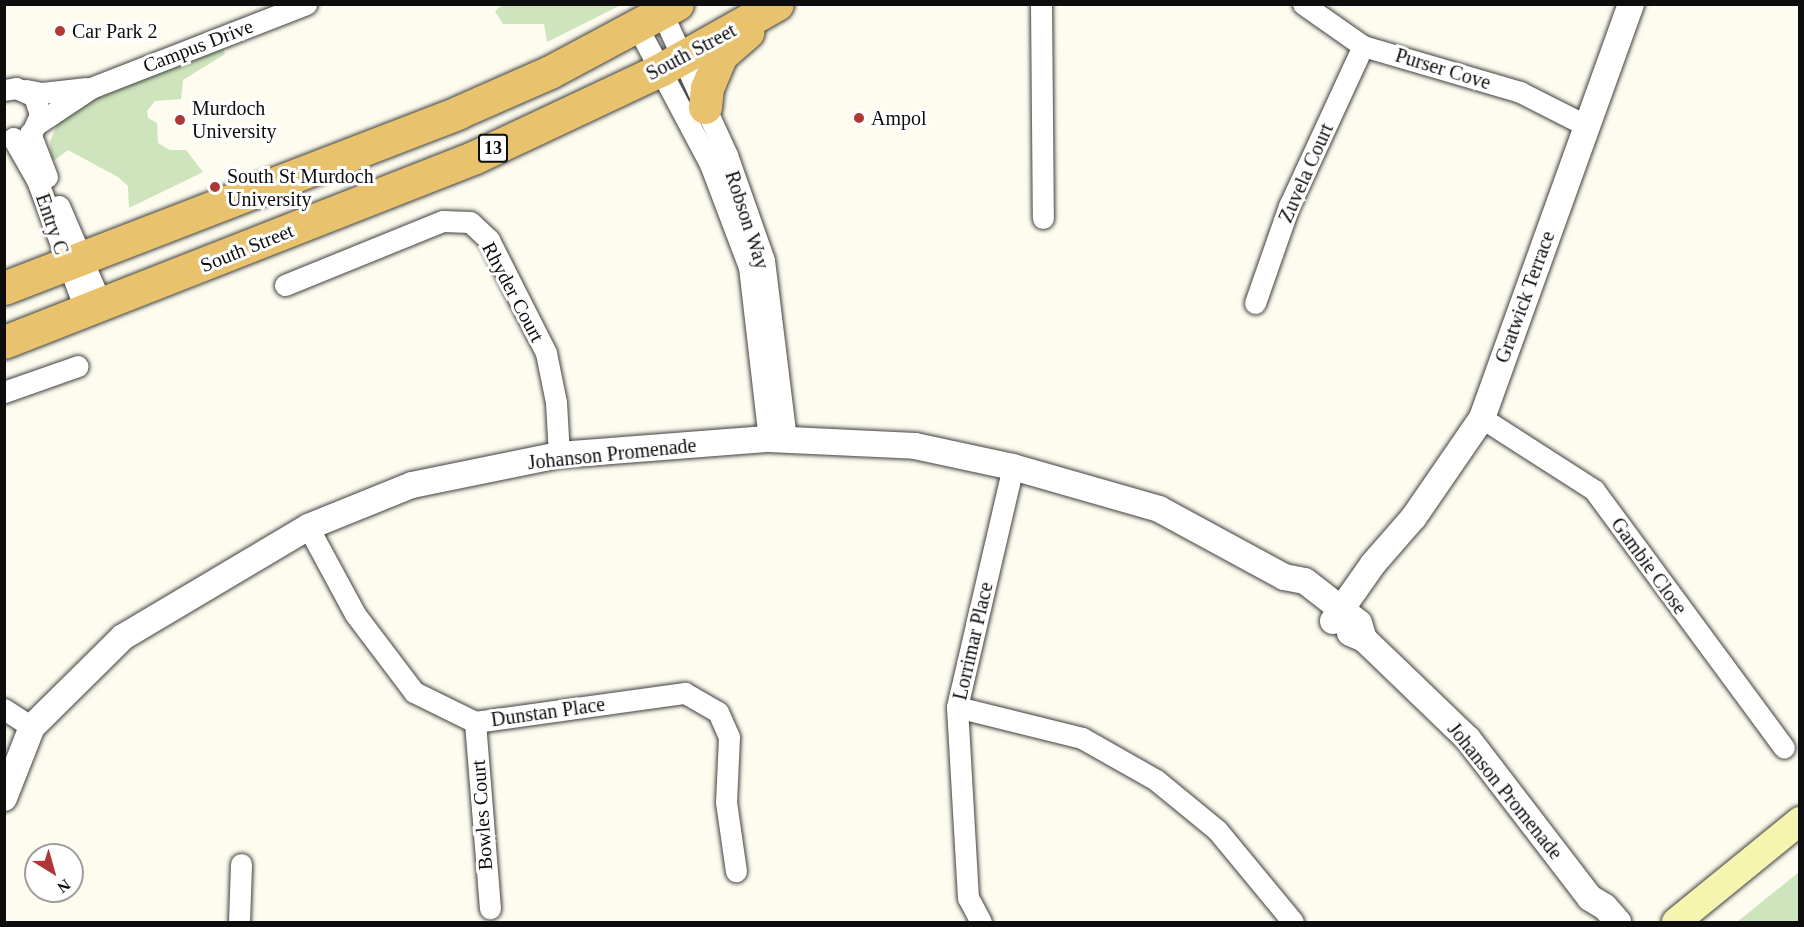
<!DOCTYPE html>
<style>
body{margin:0}
#map{position:relative;width:1804px;height:927px;overflow:hidden;background:#fdfcee;font-family:"Times New Roman",serif}
div>[style]{position:absolute}
.green>*{inset:0;background:#cde4bc}
.roads{filter:drop-shadow(0 0 2px #404040) drop-shadow(0 0 2px #404040)}
.minor>*{height:21px;margin:-10.5px;padding:0 10.5px;transform-origin:10.5px;border-radius:10.5px;background:#fff}
.tertiary>*{height:26px;margin:-13px;padding:0 13px;transform-origin:13px;border-radius:13px;background:#fff}
.secondary>*{height:28px;margin:-14px;padding:0 14px;transform-origin:14px;border-radius:14px;background:#f6f5b0}
.trunk>*{height:33px;margin:-16.5px;padding:0 16.5px;transform-origin:16.5px;border-radius:16.5px;background:#e8c26c}
.dots>*{width:16px;height:16px;translate:-50% -50%;box-sizing:border-box;border:3px solid #fff;border-radius:50%}
span{translate:-50% -50%;white-space:nowrap;text-align:center;line-height:1.15;-webkit-text-stroke:6px #fff;paint-order:stroke}
.shield-label span{padding:2px 4px;background:#fff;border:2px solid;border-radius:4px;-webkit-text-stroke-width:0}
.shield-label{font-size:18px;color:#0d0d0d;font-weight:700}
.poi-label{font-size:20px;color:#0d0d0d}
.left{translate:0 -50%;text-align:left}
.street-label{font-size:20px;color:#0d0d0d}
.frame{position:absolute;inset:0;border:6px solid #0d0d0d;pointer-events:none}
.north{position:absolute;left:24px;top:843px;width:60px;height:60px;box-sizing:border-box;background:#fff;border:2px solid #9e9e9e;border-radius:50%;rotate:143deg;font-size:16px;font-weight:700;line-height:24px;text-align:center;color:#0d0d0d}
.north::after{content:'';display:block;margin:auto;width:21px;height:27px;background:#ae3934;clip-path:polygon(50% 0,100% 100%,50% 72%,0 100%)}
</style>
<div id="map">
<div class="green">
<div style="clip-path:polygon(502px 5px,502px 4px,621px 5px,547px 42px,544px 24px,503px 24px,495px 11px)"></div>
<div style="clip-path:polygon(223px 48px,225px 54px,183px 80px,181px 99px,155px 101px,147px 111px,148px 118px,157px 123px,158px 143px,170px 150px,186px 150px,203px 172px,129px 208px,128px 186px,118px 177px,68px 150px,55px 160px,51px 158px,50px 142px,58px 122px,86px 101px)"></div>
<div style="clip-path:polygon(1799px 872px,1799px 922px,1737px 922px)"></div>
</div>
<div class="roads">
<div class="minor">
<div style="left:1041px;top:4px;width:214px;rotate:89.5deg"></div>
<div style="left:1303px;top:4px;width:73px;rotate:35deg"></div>
<div style="left:1363px;top:46px;width:164px;rotate:16.3deg"></div>
<div style="left:1520px;top:92px;width:75px;rotate:26.9deg"></div>
<div style="left:662px;top:13px;width:156px;rotate:65.4deg"></div>
<div style="left:727px;top:155px;width:111px;rotate:70.6deg"></div>
<div style="left:764px;top:260px;width:180px;rotate:83deg"></div>
<div style="left:638px;top:28px;width:154px;rotate:62.1deg"></div>
<div style="left:710px;top:164px;width:110px;rotate:69.3deg"></div>
<div style="left:749px;top:267px;width:173px;rotate:83.4deg"></div>
<div style="left:4px;top:90px;width:12px;rotate:-9deg"></div>
<div style="left:16px;top:88px;width:20px;rotate:24deg"></div>
<div style="left:34px;top:96px;width:20px;rotate:72deg"></div>
<div style="left:40px;top:115px;width:17px;rotate:115deg"></div>
<div style="left:26px;top:90px;width:16px;rotate:11deg"></div>
<div style="left:42px;top:93px;width:43px;rotate:-6.6deg"></div>
<div style="left:37px;top:124px;width:65px;rotate:-33.7deg"></div>
<div style="left:91px;top:88px;width:231px;rotate:-21.3deg"></div>
<div style="left:30px;top:133px;width:47px;rotate:68.9deg"></div>
<div style="left:13px;top:138px;width:48px;rotate:60.3deg"></div>
<div style="left:37px;top:180px;width:141px;rotate:69.6deg"></div>
<div style="left:59px;top:206px;width:109px;rotate:66.7deg"></div>
<div style="left:285px;top:285px;width:170px;rotate:-22.1deg"></div>
<div style="left:443px;top:221px;width:27px;rotate:2deg"></div>
<div style="left:470px;top:222px;width:26px;rotate:43deg"></div>
<div style="left:489px;top:240px;width:127px;rotate:63.2deg"></div>
<div style="left:546px;top:353px;width:50px;rotate:78.5deg"></div>
<div style="left:556px;top:402px;width:53px;rotate:86.8deg"></div>
<div style="left:1255px;top:303px;width:103px;rotate:-70.7deg"></div>
<div style="left:1289px;top:206px;width:176px;rotate:-65.2deg"></div>
<div style="left:4px;top:392px;width:78px;rotate:-19.4deg"></div>
<div style="left:1482px;top:418px;width:133px;rotate:32.7deg"></div>
<div style="left:1594px;top:490px;width:320px;rotate:53.6deg"></div>
<div style="left:308px;top:527px;width:99px;rotate:61.6deg"></div>
<div style="left:355px;top:614px;width:98px;rotate:52.9deg"></div>
<div style="left:414px;top:692px;width:68px;rotate:26.2deg"></div>
<div style="left:475px;top:722px;width:212px;rotate:-7.9deg"></div>
<div style="left:685px;top:693px;width:38px;rotate:30deg"></div>
<div style="left:718px;top:712px;width:27px;rotate:66deg"></div>
<div style="left:729px;top:737px;width:65px;rotate:92.6deg"></div>
<div style="left:726px;top:802px;width:70px;rotate:81.8deg"></div>
<div style="left:957px;top:707px;width:129px;rotate:13.9deg"></div>
<div style="left:1082px;top:738px;width:85px;rotate:29.6deg"></div>
<div style="left:1156px;top:780px;width:79px;rotate:39.3deg"></div>
<div style="left:1217px;top:830px;width:119px;rotate:50.4deg"></div>
<div style="left:4px;top:709px;width:33px;rotate:33deg"></div>
<div style="left:475px;top:722px;width:187px;rotate:85.4deg"></div>
<div style="left:239px;top:922px;width:58px;rotate:-88deg"></div>
<div style="left:981px;top:922px;width:27px;rotate:-118deg"></div>
<div style="left:968px;top:898px;width:191px;rotate:-93.3deg"></div>
<div style="left:957px;top:707px;width:246px;rotate:-76.9deg"></div>
</div>
<div class="tertiary">
<div style="left:1333px;top:621px;width:70px;rotate:-54.9deg"></div>
<div style="left:1373px;top:564px;width:62px;rotate:-48.9deg"></div>
<div style="left:1414px;top:517px;width:120px;rotate:-55.5deg"></div>
<div style="left:1482px;top:418px;width:440px;rotate:-70.2deg"></div>
<div style="left:1350px;top:633px;width:15px;rotate:23deg"></div>
<div style="left:1364px;top:639px;width:144px;rotate:43.9deg"></div>
<div style="left:1468px;top:739px;width:200px;rotate:52.5deg"></div>
<div style="left:1590px;top:898px;width:17px;rotate:31deg"></div>
<div style="left:1605px;top:907px;width:20px;rotate:49deg"></div>
<div style="left:4px;top:798px;width:76px;rotate:-68.5deg"></div>
<div style="left:32px;top:727px;width:128px;rotate:-44.7deg"></div>
<div style="left:123px;top:637px;width:215px;rotate:-30.7deg"></div>
<div style="left:308px;top:527px;width:112px;rotate:-22deg"></div>
<div style="left:412px;top:485px;width:150px;rotate:-11.5deg"></div>
<div style="left:559px;top:455px;width:211px;rotate:-4.4deg"></div>
<div style="left:769px;top:439px;width:146px;rotate:2.7deg"></div>
<div style="left:915px;top:446px;width:100px;rotate:12.1deg"></div>
<div style="left:1013px;top:467px;width:152px;rotate:16deg"></div>
<div style="left:1159px;top:509px;width:142px;rotate:28.5deg"></div>
<div style="left:1284px;top:577px;width:21px;rotate:11deg"></div>
<div style="left:1305px;top:581px;width:68px;rotate:37.9deg"></div>
<div style="left:1359px;top:623px;width:17px;rotate:73deg"></div>
</div>
<div class="secondary">
<div style="left:1676px;top:922px;width:160px;rotate:-39.2deg"></div>
</div>
<div class="trunk">
<div style="left:705px;top:107px;width:19px;rotate:-84deg"></div>
<div style="left:707px;top:88px;width:36px;rotate:-67deg"></div>
<div style="left:721px;top:55px;width:35px;rotate:-41deg"></div>
<div style="left:4px;top:288px;width:488px;rotate:-21.1deg"></div>
<div style="left:459px;top:112px;width:99px;rotate:-23.7deg"></div>
<div style="left:550px;top:72px;width:144px;rotate:-28.2deg"></div>
<div style="left:4px;top:342px;width:504px;rotate:-21.42deg"></div>
<div style="left:473px;top:158px;width:207px;rotate:-25.2deg"></div>
<div style="left:660px;top:70px;width:134px;rotate:-29.4deg"></div>
</div>
</div>
<div class="dots">
<div style="left:60px;top:31px;background:#ae3934"></div>
<div style="left:859px;top:118px;background:#ae3934"></div>
<div style="left:180px;top:120px;background:#ae3934"></div>
<div style="left:215px;top:187px;background:#ae3934"></div>
</div>
<div class="shield-label">
<span style="left:493px;top:148px">13</span>
</div>
<div class="poi-label">
<span class="left" style="left:72px;top:31px">Car Park 2</span>
<span class="left" style="left:192px;top:120px">Murdoch<br>University</span>
<span class="left" style="left:871px;top:118px">Ampol</span>
<span class="left" style="left:227px;top:188px">South St Murdoch<br>University</span>
</div>
<div class="street-label">
<span style="left:198px;top:46px;rotate:-21deg">Campus Drive</span>
<span style="left:691px;top:52px;rotate:-28deg">South Street</span>
<span style="left:1443px;top:69px;rotate:17deg">Purser Cove</span>
<span style="left:1306px;top:173px;rotate:-66deg">Zuvela Court</span>
<span style="left:747px;top:220px;rotate:72deg">Robson Way</span>
<span style="left:52px;top:224px;rotate:71deg">Entry C</span>
<span style="left:247px;top:248px;rotate:-22deg">South Street</span>
<span style="left:513px;top:292px;rotate:62deg">Rhyder Court</span>
<span style="left:1525px;top:297px;rotate:-70deg">Gratwick Terrace</span>
<span style="left:612px;top:454px;rotate:-6deg">Johanson Promenade</span>
<span style="left:1649px;top:566px;rotate:54deg">Gambie Close</span>
<span style="left:973px;top:641px;rotate:-77deg">Lorrimar Place</span>
<span style="left:548px;top:712px;rotate:-8deg">Dunstan Place</span>
<span style="left:1505px;top:791px;rotate:51deg">Johanson Promenade</span>
<span style="left:482px;top:815px;rotate:-94deg">Bowles Court</span>
</div>
<div class="frame"></div>
<div class="north">N</div>
</div>
